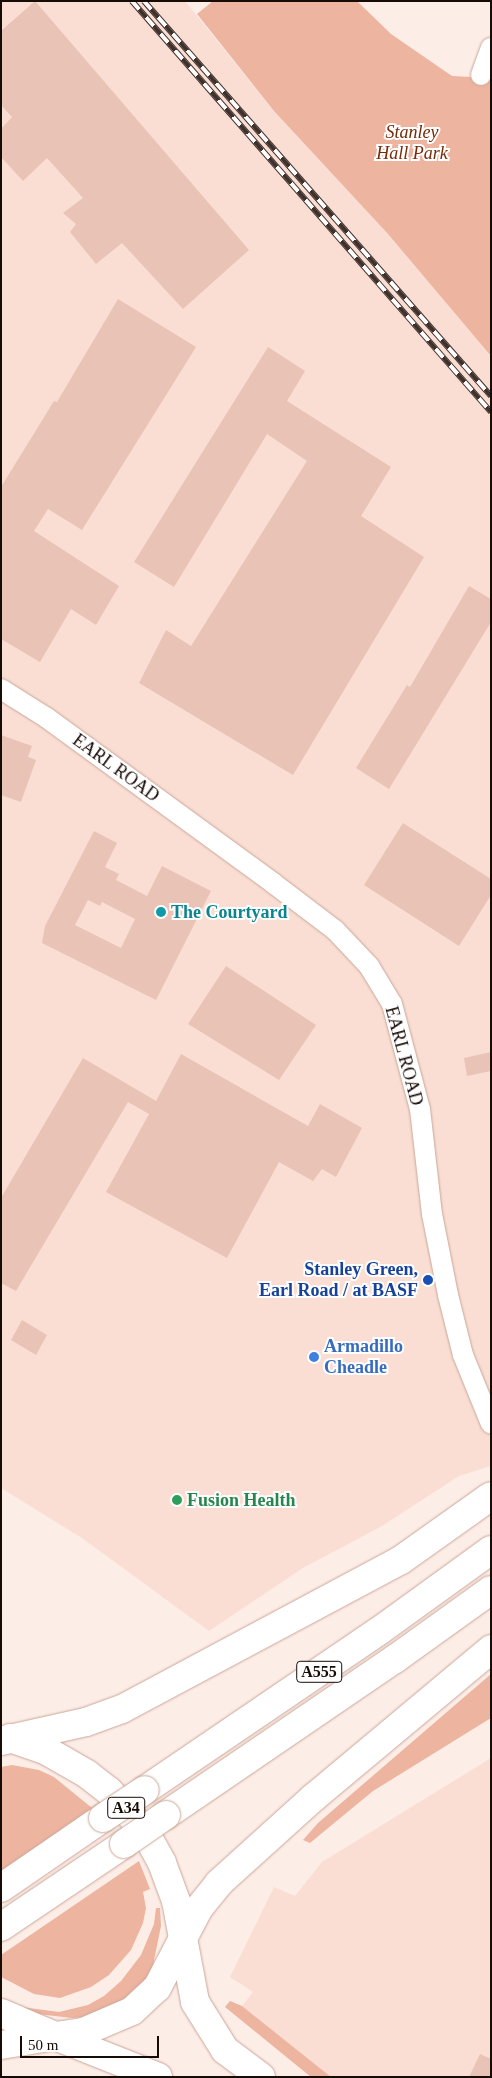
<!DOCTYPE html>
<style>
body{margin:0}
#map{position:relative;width:492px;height:2078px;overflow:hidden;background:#fdede7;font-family:"Times New Roman",serif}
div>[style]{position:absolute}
.built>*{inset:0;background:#faded3}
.green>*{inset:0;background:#edb49f}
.building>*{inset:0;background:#e9c3b5}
.roads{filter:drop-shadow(0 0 1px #caa698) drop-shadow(0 0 1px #caa698)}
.minor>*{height:20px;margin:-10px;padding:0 10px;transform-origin:10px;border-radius:10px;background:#fff}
.highway>*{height:28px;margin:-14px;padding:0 14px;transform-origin:14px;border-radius:14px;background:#fff}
.rail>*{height:5.5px;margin-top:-2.75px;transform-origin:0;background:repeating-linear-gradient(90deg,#fefefe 0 11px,#3f322d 0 22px);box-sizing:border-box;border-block:1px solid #3f322d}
.bridges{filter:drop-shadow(0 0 1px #caa698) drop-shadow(0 0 1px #caa698)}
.highway-bridge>*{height:28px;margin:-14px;padding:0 14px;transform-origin:14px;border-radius:14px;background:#fff}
.dots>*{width:14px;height:14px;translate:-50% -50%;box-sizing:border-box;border:2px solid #fefefe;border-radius:50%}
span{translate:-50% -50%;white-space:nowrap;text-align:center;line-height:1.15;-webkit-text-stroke:4px #fefefe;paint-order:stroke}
.shield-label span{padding:1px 4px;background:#fefefe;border:1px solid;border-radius:4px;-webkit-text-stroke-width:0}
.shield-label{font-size:16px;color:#170b06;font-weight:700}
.park-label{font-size:18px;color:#742b08;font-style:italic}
.street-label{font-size:18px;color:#170b06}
.culture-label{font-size:18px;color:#0d838f;font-weight:700}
.left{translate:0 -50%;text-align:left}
.transit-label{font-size:18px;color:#164399;font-weight:700}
.right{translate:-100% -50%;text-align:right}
.shop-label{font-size:18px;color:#366cbe;font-weight:700}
.leisure-label{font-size:18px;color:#27864d;font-weight:700}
.frame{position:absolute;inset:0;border:2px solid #170b06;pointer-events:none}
.scale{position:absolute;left:20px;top:2036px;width:139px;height:22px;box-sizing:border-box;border:2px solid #170b06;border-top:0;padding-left:6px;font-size:15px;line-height:18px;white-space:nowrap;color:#170b06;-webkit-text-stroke:4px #fefefe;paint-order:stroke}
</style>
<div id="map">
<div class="built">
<div style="clip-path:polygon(1px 1px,185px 1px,274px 111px,388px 234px,491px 356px,491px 1466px,459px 1476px,382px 1526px,303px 1568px,209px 1631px,82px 1538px,1px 1488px)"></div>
<div style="clip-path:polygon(491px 1758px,491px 2077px,331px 2077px,242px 2006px,253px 1992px,230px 1977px,274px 1887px,295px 1896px,322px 1862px)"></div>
</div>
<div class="green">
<div style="clip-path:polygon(213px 1px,357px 1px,391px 34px,452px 76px,491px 78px,491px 356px,388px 234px,274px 111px,197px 14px)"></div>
<div style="clip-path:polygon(491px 1674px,491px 1718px,373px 1791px,310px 1843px,303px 1840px,318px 1823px)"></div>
<div style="clip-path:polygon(12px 1765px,39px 1770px,54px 1777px,92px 1808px,1px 1872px,1px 1767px)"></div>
<div style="clip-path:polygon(139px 1861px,150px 1889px,143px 1892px,146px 1908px,143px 1923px,131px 1950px,109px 1975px,91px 1987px,60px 1998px,34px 1994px,1px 1977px,1px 1955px)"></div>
<div style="clip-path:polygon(156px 1908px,160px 1908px,161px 1926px,153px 1965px,145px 1981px,121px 2003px,87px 2017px,72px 2018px,38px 2014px,21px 2007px,59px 2012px,88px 2005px,104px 1996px,121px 1981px,141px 1955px,154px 1924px)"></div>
<div style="clip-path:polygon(230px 2001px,242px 2006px,331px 2077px,311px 2077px,225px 2007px)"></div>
</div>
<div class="building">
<div style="clip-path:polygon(35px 1px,249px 250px,183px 309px,122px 243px,96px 264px,70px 232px,76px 224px,63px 213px,83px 198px,47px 158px,23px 181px,1px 157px,1px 129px,12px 117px,1px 105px,1px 31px)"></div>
<div style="clip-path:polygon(118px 299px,196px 347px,82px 530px,48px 509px,34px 531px,119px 586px,96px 625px,71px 609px,40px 662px,1px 639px,1px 487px,54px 401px,57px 402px)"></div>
<div style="clip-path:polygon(268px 347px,305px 371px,287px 401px,391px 467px,361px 516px,424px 557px,293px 775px,139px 683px,166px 630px,191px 646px,307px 461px,267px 434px,174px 587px,134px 562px)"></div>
<div style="clip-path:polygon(469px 586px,491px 599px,491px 622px,389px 789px,356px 768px,407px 685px,410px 687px)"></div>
<div style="clip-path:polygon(1px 735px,32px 746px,28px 757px,36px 760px,21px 802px,1px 795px)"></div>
<div style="clip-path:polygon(403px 823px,491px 879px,491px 895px,459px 946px,364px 885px)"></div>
<div style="clip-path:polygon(evenodd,94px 831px,117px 843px,105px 867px,119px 874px,116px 880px,147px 896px,162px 866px,211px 891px,156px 1000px,42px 943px,45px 926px,94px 831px,88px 900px,100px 906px,102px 902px,135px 919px,121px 948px,75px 925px,88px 900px)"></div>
<div style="clip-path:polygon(226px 966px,316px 1025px,279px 1080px,188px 1024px)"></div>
<div style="clip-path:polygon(491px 1052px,491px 1071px,467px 1076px,464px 1058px)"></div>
<div style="clip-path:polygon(181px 1054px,308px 1126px,320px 1104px,362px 1128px,336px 1177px,322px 1169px,313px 1181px,279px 1162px,227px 1258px,106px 1192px,149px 1114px,128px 1102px,16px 1291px,1px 1283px,1px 1198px,83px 1058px,156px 1101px)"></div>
<div style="clip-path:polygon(22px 1320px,47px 1335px,36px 1355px,11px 1340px)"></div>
<div style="clip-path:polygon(480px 2054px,491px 2059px,491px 2077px,469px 2077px)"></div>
</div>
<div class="roads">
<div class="minor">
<div style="left:481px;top:75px;width:29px;rotate:-70deg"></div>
<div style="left:1px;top:689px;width:54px;rotate:32.2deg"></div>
<div style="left:47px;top:718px;width:280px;rotate:36.1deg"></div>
<div style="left:273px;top:883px;width:78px;rotate:37.2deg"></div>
<div style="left:335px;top:930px;width:50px;rotate:46.6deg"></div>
<div style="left:369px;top:966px;width:44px;rotate:58.8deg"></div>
<div style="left:392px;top:1004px;width:109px;rotate:75.1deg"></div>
<div style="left:420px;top:1109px;width:106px;rotate:83.5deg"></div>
<div style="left:432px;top:1214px;width:83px;rotate:78.8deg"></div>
<div style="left:448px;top:1295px;width:62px;rotate:76deg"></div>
<div style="left:463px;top:1355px;width:74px;rotate:67.9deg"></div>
</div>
<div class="highway">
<div style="left:10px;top:1738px;width:39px;rotate:19deg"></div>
<div style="left:47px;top:1751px;width:46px;rotate:29.9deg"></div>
<div style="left:87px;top:1774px;width:28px;rotate:38deg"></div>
<div style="left:109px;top:1791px;width:55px;rotate:48.7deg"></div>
<div style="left:145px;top:1832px;width:35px;rotate:61deg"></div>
<div style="left:162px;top:1863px;width:40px;rotate:69.8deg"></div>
<div style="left:176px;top:1901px;width:103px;rotate:79.3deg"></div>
<div style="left:195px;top:2002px;width:57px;rotate:58deg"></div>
<div style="left:225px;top:2050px;width:45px;rotate:36.9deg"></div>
<div style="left:1px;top:1741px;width:87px;rotate:-12.6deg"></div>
<div style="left:86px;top:1722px;width:38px;rotate:-20deg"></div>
<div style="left:122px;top:1709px;width:316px;rotate:-28.1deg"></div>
<div style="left:401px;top:1560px;width:110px;rotate:-35.4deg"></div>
<div style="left:145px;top:1790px;width:283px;rotate:-34.2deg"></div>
<div style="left:379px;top:1631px;width:138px;rotate:-35.9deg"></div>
<div style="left:166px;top:1815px;width:277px;rotate:-34.3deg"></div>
<div style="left:395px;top:1659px;width:118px;rotate:-35.7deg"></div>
<div style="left:1px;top:1888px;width:124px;rotate:-34.5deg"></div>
<div style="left:1px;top:1927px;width:148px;rotate:-34deg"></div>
<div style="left:1px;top:2013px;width:59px;rotate:23.1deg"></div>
<div style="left:55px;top:2036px;width:28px;rotate:-8deg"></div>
<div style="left:83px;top:2032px;width:53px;rotate:-23.2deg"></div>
<div style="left:132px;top:2011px;width:34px;rotate:-43deg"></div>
<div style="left:157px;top:1988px;width:90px;rotate:-62.3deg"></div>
<div style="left:199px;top:1908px;width:32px;rotate:-51deg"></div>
<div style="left:219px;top:1883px;width:127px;rotate:-42.1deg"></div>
<div style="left:313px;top:1798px;width:232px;rotate:-39.9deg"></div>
<div style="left:1px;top:2045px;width:55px;rotate:-9.5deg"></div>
<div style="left:55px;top:2036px;width:111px;rotate:21.7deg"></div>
</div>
</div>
<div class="rail">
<div style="left:132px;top:1px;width:546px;rotate:48.86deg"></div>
<div style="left:144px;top:1px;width:526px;rotate:48.7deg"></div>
</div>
<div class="bridges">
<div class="highway-bridge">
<div style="left:103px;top:1818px;width:50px;rotate:-33.7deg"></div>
<div style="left:124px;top:1844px;width:51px;rotate:-34.6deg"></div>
</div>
</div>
<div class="dots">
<div style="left:161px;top:912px;background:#0f9aa8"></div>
<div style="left:428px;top:1280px;background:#1a4fb4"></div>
<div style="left:314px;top:1357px;background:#3f7fe0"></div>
<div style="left:177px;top:1500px;background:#2e9e5b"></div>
</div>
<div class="shield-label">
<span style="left:319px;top:1672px">A555</span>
<span style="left:126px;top:1808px">A34</span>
</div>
<div class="park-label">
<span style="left:412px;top:143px">Stanley<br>Hall Park</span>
</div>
<div class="street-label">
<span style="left:116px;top:768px;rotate:36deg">EARL ROAD</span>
<span style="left:404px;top:1056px;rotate:75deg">EARL ROAD</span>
</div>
<div class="culture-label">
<span class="left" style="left:171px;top:912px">The Courtyard</span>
</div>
<div class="transit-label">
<span class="right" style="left:418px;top:1280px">Stanley Green,<br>Earl Road / at BASF</span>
</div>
<div class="shop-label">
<span class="left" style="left:324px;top:1357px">Armadillo<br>Cheadle</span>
</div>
<div class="leisure-label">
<span class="left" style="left:187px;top:1500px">Fusion Health</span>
</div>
<div class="frame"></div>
<div class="scale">50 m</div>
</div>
